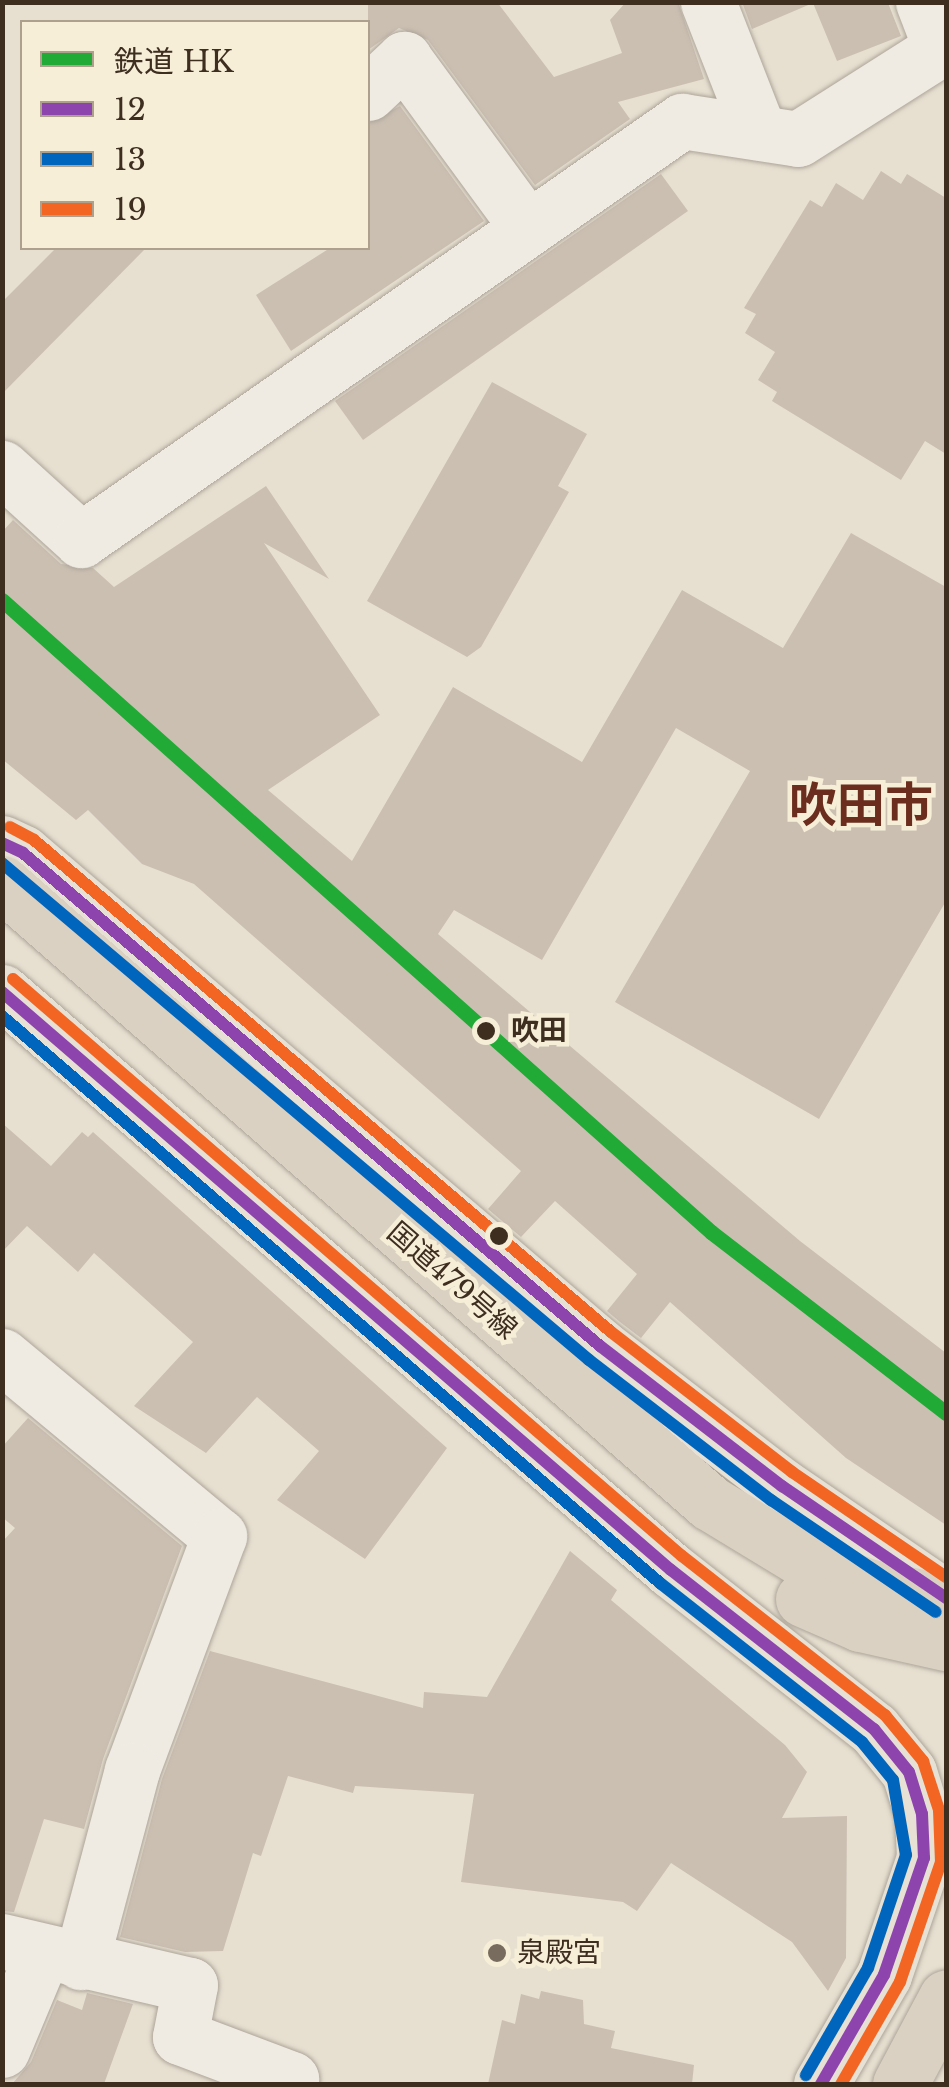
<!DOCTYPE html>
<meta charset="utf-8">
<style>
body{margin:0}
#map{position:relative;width:949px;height:2087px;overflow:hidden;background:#e7e0d1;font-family:"Libre Baskerville","Noto Sans JP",serif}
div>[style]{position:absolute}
.building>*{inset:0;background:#cbbfb2}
.roads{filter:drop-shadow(0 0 2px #ada599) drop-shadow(0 0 2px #ada599)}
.street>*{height:55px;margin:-27.5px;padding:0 27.5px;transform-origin:27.5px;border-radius:27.5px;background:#efebe3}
.primary>*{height:55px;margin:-27.5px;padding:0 27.5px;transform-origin:27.5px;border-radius:27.5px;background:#e6e1d4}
.highway>*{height:55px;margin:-27.5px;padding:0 27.5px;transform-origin:27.5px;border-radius:27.5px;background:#dad1c2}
.bus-1>*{height:12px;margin:-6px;padding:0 6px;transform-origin:6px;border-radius:6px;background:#8e44ad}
.bus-2>*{height:12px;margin:-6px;padding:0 6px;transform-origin:6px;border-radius:6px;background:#0065bd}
.bus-3>*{height:12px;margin:-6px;padding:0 6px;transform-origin:6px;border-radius:6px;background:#f26522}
.rail-1>*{height:15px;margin:-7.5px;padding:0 7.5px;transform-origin:7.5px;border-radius:7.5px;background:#21ab36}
.dots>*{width:28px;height:28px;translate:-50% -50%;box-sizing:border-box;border:5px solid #f7eed8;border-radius:50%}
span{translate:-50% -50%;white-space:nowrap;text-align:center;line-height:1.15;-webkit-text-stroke:9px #f7eed8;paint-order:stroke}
.stop-label{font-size:28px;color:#3d2e20;font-weight:700}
.left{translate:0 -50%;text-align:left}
.street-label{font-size:28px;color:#3d2e20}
.poi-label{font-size:28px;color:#3d2e20}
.town-label{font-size:48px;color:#6b2e1e;font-weight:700}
.frame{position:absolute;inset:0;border:5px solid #3d2e20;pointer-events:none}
.legend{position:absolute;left:20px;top:20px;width:350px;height:230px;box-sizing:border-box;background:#f7eed8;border:2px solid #ada18e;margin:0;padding:12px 18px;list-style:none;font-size:30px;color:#3d2e20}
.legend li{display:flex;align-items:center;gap:20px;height:50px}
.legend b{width:50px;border:2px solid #ada18e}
</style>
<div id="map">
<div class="building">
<div style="clip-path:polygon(368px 2px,497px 2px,554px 77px,622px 53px,610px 20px,626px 2px,678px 2px,704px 79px,618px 102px,630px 119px,535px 185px,428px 40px,399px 28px,368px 50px)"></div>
<div style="clip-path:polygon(742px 2px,888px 3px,901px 36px,837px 61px,813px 3px,752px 29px)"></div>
<div style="clip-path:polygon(400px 106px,484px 221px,291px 351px,256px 295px,330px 248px,368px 248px,368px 123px)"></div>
<div style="clip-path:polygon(881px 171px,901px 184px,907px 174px,946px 198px,946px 454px,925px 441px,901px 480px,772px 401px,777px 392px,758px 380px,775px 352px,745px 333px,756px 314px,744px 308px,810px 200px,822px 207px,836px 183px,863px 200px)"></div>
<div style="clip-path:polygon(661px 174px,688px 211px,363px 440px,335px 401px)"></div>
<div style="clip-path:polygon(56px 248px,146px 248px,2px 394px,2px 302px)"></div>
<div style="clip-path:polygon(492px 382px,587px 434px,558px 486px,569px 492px,481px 647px,467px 657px,367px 601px)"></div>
<div style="clip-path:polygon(266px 486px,329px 579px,264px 543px,380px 715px,268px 790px,352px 861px,453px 687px,582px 762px,682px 590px,783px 648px,851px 533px,946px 587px,946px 901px,819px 1119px,615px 1002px,750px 771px,676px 728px,542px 960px,454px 910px,438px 934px,800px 1241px,946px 1353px,946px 1525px,846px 1458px,670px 1302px,641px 1338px,620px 1322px,607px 1311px,637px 1274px,555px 1201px,521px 1237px,488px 1209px,521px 1171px,194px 884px,142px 864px,88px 810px,76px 820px,2px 759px,2px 532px,13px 520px,61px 564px,93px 568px,114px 587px)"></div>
<div style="clip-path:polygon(2px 1123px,51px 1166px,82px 1132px,88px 1137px,93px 1132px,447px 1448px,365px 1559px,277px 1500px,319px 1451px,257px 1397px,206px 1453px,134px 1406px,193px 1342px,94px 1253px,78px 1272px,27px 1226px,2px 1252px)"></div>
<div style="clip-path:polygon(28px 1418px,182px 1546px,103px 1759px,84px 1829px,44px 1819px,14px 1912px,2px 1911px,2px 1542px,15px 1528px,2px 1517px,2px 1447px)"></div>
<div style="clip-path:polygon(570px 1551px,617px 1590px,611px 1600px,785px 1745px,807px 1772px,782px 1818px,847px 1816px,846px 1958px,828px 1991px,792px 1942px,671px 1863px,637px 1911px,623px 1902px,461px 1882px,474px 1794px,355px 1786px,353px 1793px,288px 1776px,261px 1856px,253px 1853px,223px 1951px,185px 1952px,120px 1937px,162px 1779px,210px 1651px,423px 1708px,424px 1692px,487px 1697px)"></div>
<div style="clip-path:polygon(541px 1991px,583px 2000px,584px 2024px,615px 2031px,611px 2048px,694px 2065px,692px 2084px,488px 2084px,502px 2020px,515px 2024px,521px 1994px,539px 1999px)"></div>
<div style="clip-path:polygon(87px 1993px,133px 2004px,104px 2084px,12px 2084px,31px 2062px,57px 2000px,82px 2010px)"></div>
</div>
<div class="roads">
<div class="street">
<div style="left:708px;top:2px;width:140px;rotate:68.6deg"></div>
<div style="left:923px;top:2px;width:50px;rotate:69deg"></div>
<div style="left:368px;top:93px;width:50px;rotate:-43.4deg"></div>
<div style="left:404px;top:59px;width:208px;rotate:53.8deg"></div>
<div style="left:2px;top:468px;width:107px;rotate:42.3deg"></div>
<div style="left:81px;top:540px;width:733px;rotate:-34.88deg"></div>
<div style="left:682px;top:121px;width:117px;rotate:8.8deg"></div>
<div style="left:798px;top:139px;width:175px;rotate:-32.4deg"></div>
<div style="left:2px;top:1356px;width:282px;rotate:39.7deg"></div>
<div style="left:219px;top:1536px;width:250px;rotate:110.4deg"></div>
<div style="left:132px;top:1770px;width:199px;rotate:104.9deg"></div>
<div style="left:2px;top:1941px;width:193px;rotate:13.2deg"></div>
<div style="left:190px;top:1985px;width:53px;rotate:100.9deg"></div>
<div style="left:180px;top:2037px;width:119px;rotate:20.7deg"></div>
<div style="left:291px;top:2079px;width:5px;rotate:112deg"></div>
<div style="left:2px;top:2050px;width:106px;rotate:-67.3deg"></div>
</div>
<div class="primary">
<div style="left:2px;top:843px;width:23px;rotate:25deg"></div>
<div style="left:23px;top:853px;width:759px;rotate:40.51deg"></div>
<div style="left:600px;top:1346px;width:230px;rotate:37.6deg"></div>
<div style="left:782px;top:1486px;width:199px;rotate:34.3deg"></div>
<div style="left:2px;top:992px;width:884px;rotate:40.83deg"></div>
<div style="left:671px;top:1570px;width:258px;rotate:38.1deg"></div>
<div style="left:874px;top:1729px;width:55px;rotate:50.9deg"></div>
<div style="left:909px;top:1772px;width:44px;rotate:72.8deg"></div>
<div style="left:922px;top:1814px;width:44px;rotate:87.4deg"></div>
<div style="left:924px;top:1858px;width:124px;rotate:108.9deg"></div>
<div style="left:884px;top:1975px;width:126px;rotate:120deg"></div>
</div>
<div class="highway">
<div style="left:2px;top:883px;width:941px;rotate:41.21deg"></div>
<div style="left:710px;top:1503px;width:119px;rotate:31.3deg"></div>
<div style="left:812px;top:1565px;width:59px;rotate:20.9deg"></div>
<div style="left:867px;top:1586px;width:81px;rotate:11.4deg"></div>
<div style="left:803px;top:1599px;width:62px;rotate:23.7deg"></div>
<div style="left:860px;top:1624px;width:88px;rotate:12.5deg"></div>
<div style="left:900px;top:2084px;width:98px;rotate:-61.9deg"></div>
</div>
</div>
<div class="bus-1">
<div style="left:2px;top:843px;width:23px;rotate:25deg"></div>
<div style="left:23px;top:853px;width:759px;rotate:40.51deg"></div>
<div style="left:600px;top:1346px;width:230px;rotate:37.6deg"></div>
<div style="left:782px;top:1486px;width:199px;rotate:34.3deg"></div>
<div style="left:2px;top:992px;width:884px;rotate:40.83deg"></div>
<div style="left:671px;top:1570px;width:258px;rotate:38.1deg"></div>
<div style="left:874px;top:1729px;width:55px;rotate:50.9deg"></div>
<div style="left:909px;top:1772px;width:44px;rotate:72.8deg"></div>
<div style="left:922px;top:1814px;width:44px;rotate:87.4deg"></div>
<div style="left:924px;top:1858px;width:124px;rotate:108.9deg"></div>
<div style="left:884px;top:1975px;width:126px;rotate:120deg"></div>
</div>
<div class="bus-2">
<div style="left:2px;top:863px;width:769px;rotate:40.25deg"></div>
<div style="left:589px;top:1360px;width:230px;rotate:37.6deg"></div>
<div style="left:771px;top:1500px;width:199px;rotate:34.2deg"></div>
<div style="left:2px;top:1016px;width:869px;rotate:40.75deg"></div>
<div style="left:660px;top:1583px;width:257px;rotate:38.2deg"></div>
<div style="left:862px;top:1742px;width:49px;rotate:50.8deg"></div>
<div style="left:893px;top:1780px;width:76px;rotate:80.2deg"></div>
<div style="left:906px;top:1855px;width:119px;rotate:108.6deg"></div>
<div style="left:868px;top:1968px;width:124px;rotate:120.1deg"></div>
</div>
<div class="bus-3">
<div style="left:10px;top:827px;width:27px;rotate:28deg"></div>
<div style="left:34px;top:840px;width:758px;rotate:40.45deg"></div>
<div style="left:611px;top:1332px;width:229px;rotate:37.7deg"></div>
<div style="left:792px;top:1472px;width:186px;rotate:34.3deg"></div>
<div style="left:13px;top:979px;width:883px;rotate:40.78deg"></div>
<div style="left:682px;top:1556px;width:258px;rotate:38.1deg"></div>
<div style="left:885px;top:1715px;width:60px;rotate:50.4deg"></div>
<div style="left:923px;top:1761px;width:52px;rotate:71.9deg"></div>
<div style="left:939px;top:1810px;width:52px;rotate:87.8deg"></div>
<div style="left:941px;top:1862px;width:127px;rotate:108.9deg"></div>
<div style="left:900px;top:1982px;width:118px;rotate:120deg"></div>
</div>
<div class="rail-1">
<div style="left:2px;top:600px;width:950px;rotate:41.71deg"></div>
<div style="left:711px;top:1232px;width:297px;rotate:37.6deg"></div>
</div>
<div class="dots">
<div style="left:486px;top:1031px;background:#3d2e20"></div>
<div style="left:499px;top:1236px;background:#3d2e20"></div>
<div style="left:497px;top:1953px;background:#786c5e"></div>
</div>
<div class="stop-label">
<span class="left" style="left:511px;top:1031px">吹田</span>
</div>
<div class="street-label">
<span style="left:452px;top:1281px;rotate:41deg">国道479号線</span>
</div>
<div class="poi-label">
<span class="left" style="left:517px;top:1953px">泉殿宮</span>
</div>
<div class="town-label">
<span style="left:861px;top:806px">吹田市</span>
</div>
<div class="frame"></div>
<ul class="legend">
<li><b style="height:12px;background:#21ab36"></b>鉄道 HK</li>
<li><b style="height:12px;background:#8e44ad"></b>12</li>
<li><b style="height:12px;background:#0065bd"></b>13</li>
<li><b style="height:12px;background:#f26522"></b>19</li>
</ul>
</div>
